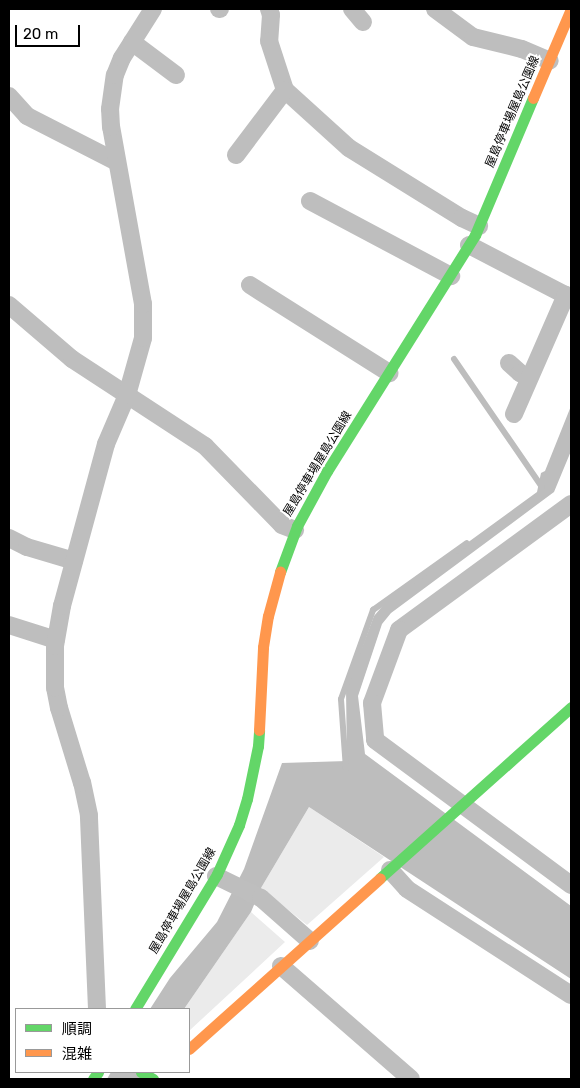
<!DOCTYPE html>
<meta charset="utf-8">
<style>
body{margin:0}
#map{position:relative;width:580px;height:1088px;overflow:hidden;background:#fff;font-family:Rubik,"Noto Sans JP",sans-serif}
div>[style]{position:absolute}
.green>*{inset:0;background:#ebebeb}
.water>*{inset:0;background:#bdbdbd}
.stream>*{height:6px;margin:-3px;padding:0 3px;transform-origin:3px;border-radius:3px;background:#bdbdbd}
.street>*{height:18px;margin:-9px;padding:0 9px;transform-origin:9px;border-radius:9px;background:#bebebe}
.fast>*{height:11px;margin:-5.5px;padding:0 5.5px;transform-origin:5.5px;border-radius:5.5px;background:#63d668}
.slow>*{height:11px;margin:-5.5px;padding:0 5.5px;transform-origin:5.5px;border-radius:5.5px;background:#ff974d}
span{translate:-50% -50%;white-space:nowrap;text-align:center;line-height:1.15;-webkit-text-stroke:4px #fff;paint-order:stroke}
.street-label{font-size:12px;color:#000}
.frame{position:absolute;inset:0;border:10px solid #000;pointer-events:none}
.legend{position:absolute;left:15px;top:1008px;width:175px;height:65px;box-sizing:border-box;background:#fff;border:1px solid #999;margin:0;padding:6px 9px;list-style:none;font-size:15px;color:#000}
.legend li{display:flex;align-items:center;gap:10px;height:25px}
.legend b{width:25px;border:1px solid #999}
.scale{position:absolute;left:15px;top:25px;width:65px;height:22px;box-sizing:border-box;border:2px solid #000;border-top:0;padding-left:6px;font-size:15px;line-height:18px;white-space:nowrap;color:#000;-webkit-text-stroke:4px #fff;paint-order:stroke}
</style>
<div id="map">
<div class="green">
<div style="clip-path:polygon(309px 807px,384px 857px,307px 925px,261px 888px)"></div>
<div style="clip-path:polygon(251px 912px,285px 942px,189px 1031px,189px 1009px,184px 1009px)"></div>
</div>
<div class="water">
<div style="clip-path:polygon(571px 406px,571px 451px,554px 492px,391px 613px,382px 624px,358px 696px,365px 754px,571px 906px,571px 979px,309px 807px,261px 888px,251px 912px,184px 1009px,150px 1009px,170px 978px,217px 922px,244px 869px,282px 763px,347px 761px,346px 690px,374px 616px,386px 602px,537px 492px,541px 473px,545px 471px)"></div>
<div style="clip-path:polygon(111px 1072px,144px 1072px,140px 1079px,107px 1079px)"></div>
</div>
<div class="stream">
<div style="left:454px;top:359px;width:155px;rotate:55.5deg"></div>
<div style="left:346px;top:769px;width:70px;rotate:-94.1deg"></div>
<div style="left:341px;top:699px;width:95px;rotate:-70.2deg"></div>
<div style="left:373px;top:610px;width:115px;rotate:-35.5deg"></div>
</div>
<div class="street">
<div style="left:219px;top:9px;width:1px"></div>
<div style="left:269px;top:9px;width:6px;rotate:72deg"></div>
<div style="left:271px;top:15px;width:26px;rotate:94deg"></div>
<div style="left:269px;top:41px;width:52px;rotate:71.9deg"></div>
<div style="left:285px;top:90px;width:86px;rotate:42.2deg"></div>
<div style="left:349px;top:148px;width:133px;rotate:31.8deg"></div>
<div style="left:462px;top:218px;width:19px;rotate:25deg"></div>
<div style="left:352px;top:9px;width:17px;rotate:50deg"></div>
<div style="left:435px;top:9px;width:47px;rotate:36.4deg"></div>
<div style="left:473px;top:37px;width:50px;rotate:13.8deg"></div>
<div style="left:522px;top:49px;width:30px;rotate:23deg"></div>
<div style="left:132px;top:42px;width:55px;rotate:36.9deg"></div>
<div style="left:9px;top:96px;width:27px;rotate:48deg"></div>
<div style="left:27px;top:116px;width:101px;rotate:27.1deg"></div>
<div style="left:236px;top:155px;width:81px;rotate:-53deg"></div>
<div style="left:310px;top:201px;width:160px;rotate:28deg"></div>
<div style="left:469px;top:245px;width:115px;rotate:27.5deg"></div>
<div style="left:250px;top:285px;width:165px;rotate:32.3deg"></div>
<div style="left:9px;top:305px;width:83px;rotate:40.6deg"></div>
<div style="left:72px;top:359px;width:159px;rotate:33.2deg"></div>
<div style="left:205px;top:446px;width:110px;rotate:45.7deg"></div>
<div style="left:282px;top:525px;width:14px;rotate:21deg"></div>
<div style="left:509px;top:363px;width:15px;rotate:42deg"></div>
<div style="left:520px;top:373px;width:10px;rotate:29deg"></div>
<div style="left:514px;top:414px;width:130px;rotate:-66.4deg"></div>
<div style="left:571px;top:504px;width:213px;rotate:143.8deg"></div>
<div style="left:399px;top:630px;width:78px;rotate:110.3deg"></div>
<div style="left:372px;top:703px;width:37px;rotate:85deg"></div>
<div style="left:375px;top:740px;width:244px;rotate:36.5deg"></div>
<div style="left:9px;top:538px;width:20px;rotate:27deg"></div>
<div style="left:27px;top:547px;width:49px;rotate:16.6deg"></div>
<div style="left:9px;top:625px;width:49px;rotate:17.7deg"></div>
<div style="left:390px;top:870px;width:25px;rotate:48deg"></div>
<div style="left:407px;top:889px;width:195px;rotate:32.9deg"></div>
<div style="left:216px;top:876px;width:50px;rotate:26.1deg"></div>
<div style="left:261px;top:898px;width:65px;rotate:41.3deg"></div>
<div style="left:281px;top:966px;width:172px;rotate:41deg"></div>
<div style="left:97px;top:1009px;width:194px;rotate:-92.4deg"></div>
<div style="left:89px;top:815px;width:33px;rotate:-102deg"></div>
<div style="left:82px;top:783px;width:78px;rotate:-107deg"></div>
<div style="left:59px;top:708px;width:20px;rotate:-101deg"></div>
<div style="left:55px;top:688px;width:42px;rotate:-90deg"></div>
<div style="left:55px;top:646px;width:41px;rotate:-80.1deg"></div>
<div style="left:62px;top:606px;width:168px;rotate:-74.8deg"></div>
<div style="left:106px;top:444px;width:53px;rotate:-66.8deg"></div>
<div style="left:127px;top:395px;width:59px;rotate:-74.3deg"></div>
<div style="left:143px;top:338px;width:34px;rotate:-90deg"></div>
<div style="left:143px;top:304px;width:180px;rotate:-100.2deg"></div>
<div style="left:111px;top:127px;width:18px;rotate:-93deg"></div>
<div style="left:110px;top:109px;width:34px;rotate:-82deg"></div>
<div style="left:115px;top:75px;width:18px;rotate:-68deg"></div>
<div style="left:122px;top:58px;width:58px;rotate:-57.7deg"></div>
</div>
<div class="fast">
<div style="left:280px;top:572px;width:49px;rotate:-69.7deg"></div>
<div style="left:297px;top:526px;width:63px;rotate:-61.4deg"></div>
<div style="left:327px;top:471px;width:279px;rotate:-57.9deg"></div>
<div style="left:475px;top:235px;width:149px;rotate:-67.1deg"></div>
<div style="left:380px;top:878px;width:256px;rotate:-41.8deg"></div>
<div style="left:135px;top:1009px;width:158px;rotate:-58.7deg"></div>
<div style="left:217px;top:874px;width:54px;rotate:-65.8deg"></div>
<div style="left:239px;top:825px;width:27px;rotate:-73deg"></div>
<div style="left:247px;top:799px;width:54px;rotate:-78.3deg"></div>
<div style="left:258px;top:746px;width:16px;rotate:-86deg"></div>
<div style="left:141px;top:1072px;width:14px;rotate:30deg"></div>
<div style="left:93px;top:1079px;width:9px;rotate:-54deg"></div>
</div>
<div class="slow">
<div style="left:533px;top:98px;width:97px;rotate:-66.9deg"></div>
<div style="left:259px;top:730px;width:83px;rotate:-87.2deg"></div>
<div style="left:263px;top:647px;width:31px;rotate:-81deg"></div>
<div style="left:268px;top:616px;width:46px;rotate:-74.7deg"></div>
<div style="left:189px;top:1049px;width:256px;rotate:-41.8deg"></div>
</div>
<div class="street-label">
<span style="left:513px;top:112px;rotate:-67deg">屋島停車場屋島公園線</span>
<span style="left:318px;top:464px;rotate:-59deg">屋島停車場屋島公園線</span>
<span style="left:183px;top:901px;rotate:-60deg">屋島停車場屋島公園線</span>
</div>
<div class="frame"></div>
<ul class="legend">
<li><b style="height:6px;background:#63d668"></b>順調</li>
<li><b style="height:6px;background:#ff974d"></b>混雑</li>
</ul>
<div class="scale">20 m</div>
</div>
